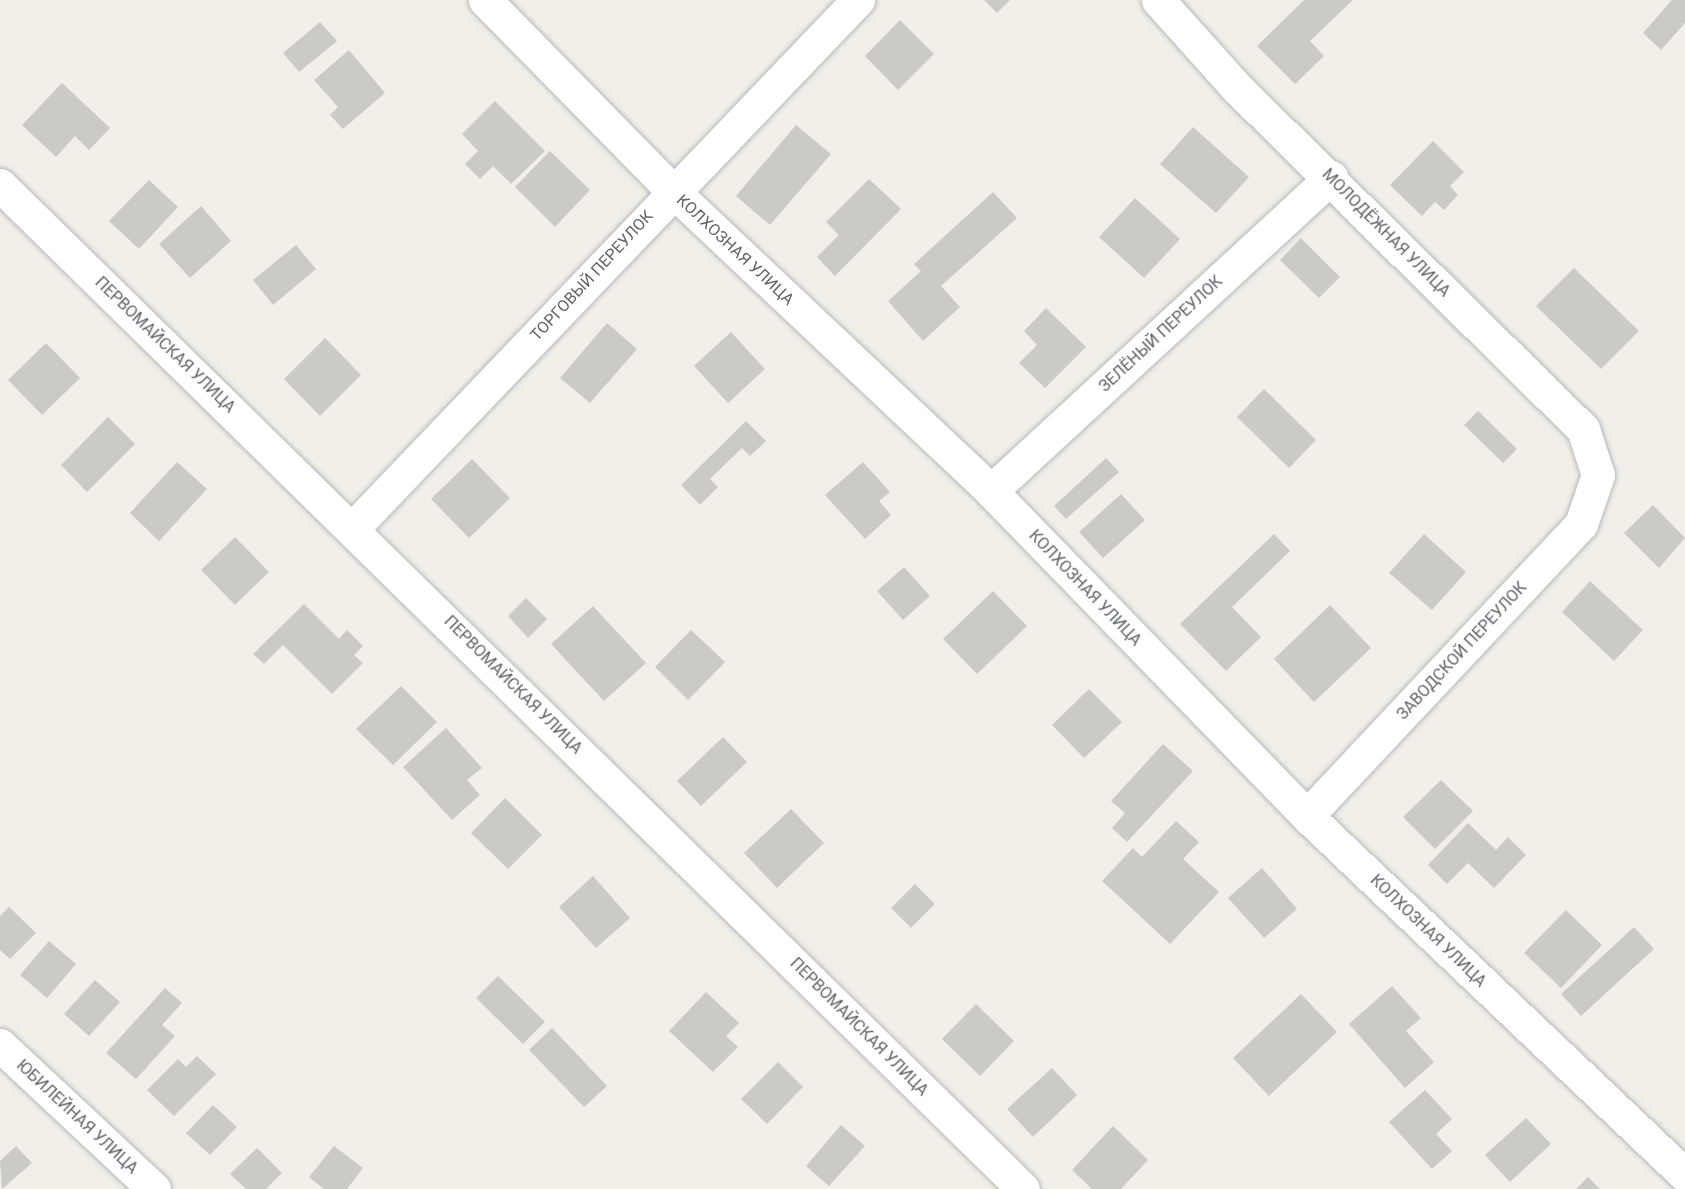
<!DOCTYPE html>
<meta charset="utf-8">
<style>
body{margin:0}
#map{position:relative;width:1685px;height:1189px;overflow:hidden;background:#f1efe8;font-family:Roboto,sans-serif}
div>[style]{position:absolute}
.building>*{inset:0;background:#cccac5}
.roads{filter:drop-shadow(0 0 2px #b5b8bc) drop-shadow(0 0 2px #b5b8bc)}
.minor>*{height:33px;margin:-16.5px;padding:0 16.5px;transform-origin:16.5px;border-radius:16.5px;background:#fff}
span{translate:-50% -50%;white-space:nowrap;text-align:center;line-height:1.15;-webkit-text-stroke:4.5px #fff;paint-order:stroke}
.street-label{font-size:16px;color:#5f6368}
</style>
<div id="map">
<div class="building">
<div style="clip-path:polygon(984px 0,1010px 0,997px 13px)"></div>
<div style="clip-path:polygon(1304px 0,1353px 0,1310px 41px,1324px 56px,1295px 84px,1257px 46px)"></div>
<div style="clip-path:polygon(1672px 0,1685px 0,1685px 23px,1661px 50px,1643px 33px)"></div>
<div style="clip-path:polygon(900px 20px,934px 54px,898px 90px,865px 56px)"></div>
<div style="clip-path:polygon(320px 22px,337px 41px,299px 72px,283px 53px)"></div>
<div style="clip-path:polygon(349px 50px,385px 93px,343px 129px,330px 115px,338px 107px,314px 80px)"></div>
<div style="clip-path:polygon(62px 83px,110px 128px,89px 150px,75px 136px,56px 157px,22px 125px)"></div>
<div style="clip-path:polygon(495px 101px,545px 151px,511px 184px,493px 166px,480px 179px,465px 164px,478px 151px,462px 134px)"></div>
<div style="clip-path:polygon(796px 125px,831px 154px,770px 225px,736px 196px)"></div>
<div style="clip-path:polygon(1193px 127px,1249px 177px,1216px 213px,1160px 164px)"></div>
<div style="clip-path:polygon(1433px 141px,1464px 172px,1450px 186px,1458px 195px,1444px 210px,1435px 202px,1422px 216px,1390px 185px)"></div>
<div style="clip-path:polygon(550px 151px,590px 190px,555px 227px,515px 187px)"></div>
<div style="clip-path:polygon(869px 179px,901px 209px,835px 276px,817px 257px,839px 235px,826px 222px)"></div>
<div style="clip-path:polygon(149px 180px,178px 207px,139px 249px,109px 221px)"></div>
<div style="clip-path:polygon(993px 192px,1017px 218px,941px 286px,960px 307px,923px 341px,888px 301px,921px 271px,914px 264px)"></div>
<div style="clip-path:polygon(1135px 198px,1180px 239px,1144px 278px,1099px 237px)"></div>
<div style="clip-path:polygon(201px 206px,231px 241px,190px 278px,159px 244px)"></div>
<div style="clip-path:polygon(1301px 238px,1340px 277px,1319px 298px,1280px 260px)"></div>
<div style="clip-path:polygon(296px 245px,316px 269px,273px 305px,253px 280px)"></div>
<div style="clip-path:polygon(1574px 268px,1639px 331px,1601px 369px,1536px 306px)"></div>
<div style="clip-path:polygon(1046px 308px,1086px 347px,1045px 388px,1019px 363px,1037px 345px,1024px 331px)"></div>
<div style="clip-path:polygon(607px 323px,637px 349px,590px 403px,560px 378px)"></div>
<div style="clip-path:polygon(731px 332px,765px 369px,728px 403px,694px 366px)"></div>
<div style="clip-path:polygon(325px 338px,361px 375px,320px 416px,284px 379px)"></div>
<div style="clip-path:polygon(46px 343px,80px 378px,42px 415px,8px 380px)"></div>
<div style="clip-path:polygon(1264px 389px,1316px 440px,1289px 468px,1237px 417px)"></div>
<div style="clip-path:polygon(1478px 411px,1517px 449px,1503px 463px,1464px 425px)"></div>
<div style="clip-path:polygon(108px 417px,135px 444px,87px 492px,61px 465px)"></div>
<div style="clip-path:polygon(746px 421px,766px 441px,750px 456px,742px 448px,710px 479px,718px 487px,700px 505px,681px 485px)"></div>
<div style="clip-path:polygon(1106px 458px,1119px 472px,1066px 519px,1054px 506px)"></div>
<div style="clip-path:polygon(472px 459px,510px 498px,469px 538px,431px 499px)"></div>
<div style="clip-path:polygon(177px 462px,207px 489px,159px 541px,130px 513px)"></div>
<div style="clip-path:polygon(863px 462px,890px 492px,879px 501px,891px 515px,865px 539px,825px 495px)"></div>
<div style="clip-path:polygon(1121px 494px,1145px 520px,1103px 558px,1079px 532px)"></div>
<div style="clip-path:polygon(1653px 505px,1685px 538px,1659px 568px,1624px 533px)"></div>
<div style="clip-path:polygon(1274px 534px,1290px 551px,1232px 607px,1261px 637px,1226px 671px,1180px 624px)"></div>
<div style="clip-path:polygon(1424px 534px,1466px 572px,1432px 610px,1389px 573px)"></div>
<div style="clip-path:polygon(235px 537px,269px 572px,235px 605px,201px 570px)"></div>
<div style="clip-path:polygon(904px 567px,930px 596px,903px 620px,877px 591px)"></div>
<div style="clip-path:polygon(1590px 581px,1643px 630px,1614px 661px,1562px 612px)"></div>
<div style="clip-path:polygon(993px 591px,1027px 626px,977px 674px,943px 639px)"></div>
<div style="clip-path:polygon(526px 598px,547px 619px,528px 638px,508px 616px)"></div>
<div style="clip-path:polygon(304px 604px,339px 639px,347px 630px,363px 646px,354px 655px,363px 663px,332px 694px,283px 645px,264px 664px,253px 654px)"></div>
<div style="clip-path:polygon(1330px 605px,1371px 648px,1314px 702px,1274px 659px)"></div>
<div style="clip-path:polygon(593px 606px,646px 663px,604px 701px,551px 644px)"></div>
<div style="clip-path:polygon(691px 630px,725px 662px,688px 700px,655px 667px)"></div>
<div style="clip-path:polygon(401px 686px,437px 722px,393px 765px,356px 729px)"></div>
<div style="clip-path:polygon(1089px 689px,1122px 722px,1084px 758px,1052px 725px)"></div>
<div style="clip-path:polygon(446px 728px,482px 768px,467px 780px,480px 795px,452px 820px,403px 767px)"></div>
<div style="clip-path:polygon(723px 737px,747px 762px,701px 806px,677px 781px)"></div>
<div style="clip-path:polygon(1163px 744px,1193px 771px,1127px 842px,1112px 828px,1125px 813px,1111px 801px)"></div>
<div style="clip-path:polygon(1441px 780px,1473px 811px,1435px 849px,1403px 817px)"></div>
<div style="clip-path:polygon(505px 798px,542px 835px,508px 869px,471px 833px)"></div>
<div style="clip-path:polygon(791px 809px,824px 843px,777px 888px,744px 853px)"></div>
<div style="clip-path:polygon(1176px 821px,1199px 842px,1183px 859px,1219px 892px,1170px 944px,1102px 881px,1133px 848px,1142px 857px)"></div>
<div style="clip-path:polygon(1468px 823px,1496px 850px,1508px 837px,1526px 855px,1494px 888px,1468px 863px,1447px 884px,1428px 865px)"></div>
<div style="clip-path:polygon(1262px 868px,1297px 909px,1264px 938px,1228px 898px)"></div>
<div style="clip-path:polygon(593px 876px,630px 918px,596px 948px,559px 907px)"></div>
<div style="clip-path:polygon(915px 884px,935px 904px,911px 928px,891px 908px)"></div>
<div style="clip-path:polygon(9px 907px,36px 933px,10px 959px,0 950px,0 916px)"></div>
<div style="clip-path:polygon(1566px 910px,1602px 945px,1561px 988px,1524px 953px)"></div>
<div style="clip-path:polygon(1634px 927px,1654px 949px,1581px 1016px,1561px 994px)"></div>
<div style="clip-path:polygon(49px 941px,76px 964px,47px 998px,20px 975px)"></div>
<div style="clip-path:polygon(498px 976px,545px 1022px,523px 1044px,476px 998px)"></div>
<div style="clip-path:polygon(95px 980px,120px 1002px,89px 1036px,64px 1014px)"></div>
<div style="clip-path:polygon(1392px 986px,1421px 1018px,1406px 1031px,1434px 1062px,1405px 1088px,1349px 1024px)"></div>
<div style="clip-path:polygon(165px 988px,182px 1003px,162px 1025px,175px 1036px,136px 1079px,106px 1053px)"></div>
<div style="clip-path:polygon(706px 992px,739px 1023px,726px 1036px,738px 1047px,713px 1072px,669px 1031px)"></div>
<div style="clip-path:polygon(1301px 994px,1337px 1032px,1269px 1096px,1233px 1058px)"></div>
<div style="clip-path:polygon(976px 1004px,1014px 1041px,980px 1076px,942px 1039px)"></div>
<div style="clip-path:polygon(552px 1028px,607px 1086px,584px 1107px,529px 1050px)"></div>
<div style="clip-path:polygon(197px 1056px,216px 1074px,174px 1116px,147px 1090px,178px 1059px,186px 1067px)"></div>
<div style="clip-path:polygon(778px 1062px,803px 1087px,767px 1124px,741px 1099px)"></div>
<div style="clip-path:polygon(1052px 1068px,1077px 1095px,1033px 1137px,1007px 1109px)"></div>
<div style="clip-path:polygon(1425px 1090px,1452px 1119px,1436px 1134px,1452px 1151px,1432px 1169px,1389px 1122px)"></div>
<div style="clip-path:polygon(213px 1105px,237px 1127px,210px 1155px,186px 1133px)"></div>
<div style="clip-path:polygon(1526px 1118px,1551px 1144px,1510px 1182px,1485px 1155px)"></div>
<div style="clip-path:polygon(841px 1125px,865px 1146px,829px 1186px,806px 1166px)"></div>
<div style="clip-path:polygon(1113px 1126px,1148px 1160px,1121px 1189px,1092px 1189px,1072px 1170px)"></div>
<div style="clip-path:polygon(16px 1146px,32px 1163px,2px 1189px,0 1161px)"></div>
<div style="clip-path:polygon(334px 1146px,363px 1168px,347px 1189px,324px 1189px,309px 1177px)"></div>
<div style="clip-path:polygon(257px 1148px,282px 1173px,266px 1189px,246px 1189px,230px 1174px)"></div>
<div style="clip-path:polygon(1588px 1177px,1600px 1189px,1576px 1189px)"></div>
</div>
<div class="roads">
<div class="minor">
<div style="left:485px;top:0;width:267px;rotate:45.5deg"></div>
<div style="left:672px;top:190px;width:439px;rotate:43.3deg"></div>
<div style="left:991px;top:491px;width:453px;rotate:45.8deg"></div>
<div style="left:1307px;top:816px;width:521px;rotate:43.52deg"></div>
<div style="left:1158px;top:0;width:117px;rotate:48.1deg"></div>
<div style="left:1236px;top:87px;width:487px;rotate:44.6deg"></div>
<div style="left:1583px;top:429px;width:48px;rotate:71.9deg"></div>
<div style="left:1598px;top:475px;width:52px;rotate:109.1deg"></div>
<div style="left:1581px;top:524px;width:400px;rotate:133.2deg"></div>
<div style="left:0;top:185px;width:1433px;rotate:44.46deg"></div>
<div style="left:991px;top:491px;width:463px;rotate:-42.7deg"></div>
<div style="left:353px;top:528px;width:731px;rotate:-46.28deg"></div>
<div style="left:0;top:1045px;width:211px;rotate:43.1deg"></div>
</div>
</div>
<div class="street-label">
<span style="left:1386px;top:233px;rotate:45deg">МОЛОДЁЖНАЯ УЛИЦА</span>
<span style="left:735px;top:250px;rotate:43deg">КОЛХОЗНАЯ УЛИЦА</span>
<span style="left:592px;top:276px;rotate:-47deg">ТОРГОВЫЙ ПЕРЕУЛОК</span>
<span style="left:1161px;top:334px;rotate:-43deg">ЗЕЛЁНЫЙ ПЕРЕУЛОК</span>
<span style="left:165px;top:345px;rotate:44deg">ПЕРВОМАЙСКАЯ УЛИЦА</span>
<span style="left:1085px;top:588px;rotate:46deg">КОЛХОЗНАЯ УЛИЦА</span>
<span style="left:1462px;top:651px;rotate:-47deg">ЗАВОДСКОЙ ПЕРЕУЛОК</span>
<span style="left:513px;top:685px;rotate:45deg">ПЕРВОМАЙСКАЯ УЛИЦА</span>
<span style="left:1428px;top:931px;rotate:44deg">КОЛХОЗНАЯ УЛИЦА</span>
<span style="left:859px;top:1027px;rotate:45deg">ПЕРВОМАЙСКАЯ УЛИЦА</span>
<span style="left:77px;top:1117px;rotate:43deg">ЮБИЛЕЙНАЯ УЛИЦА</span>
</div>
</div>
